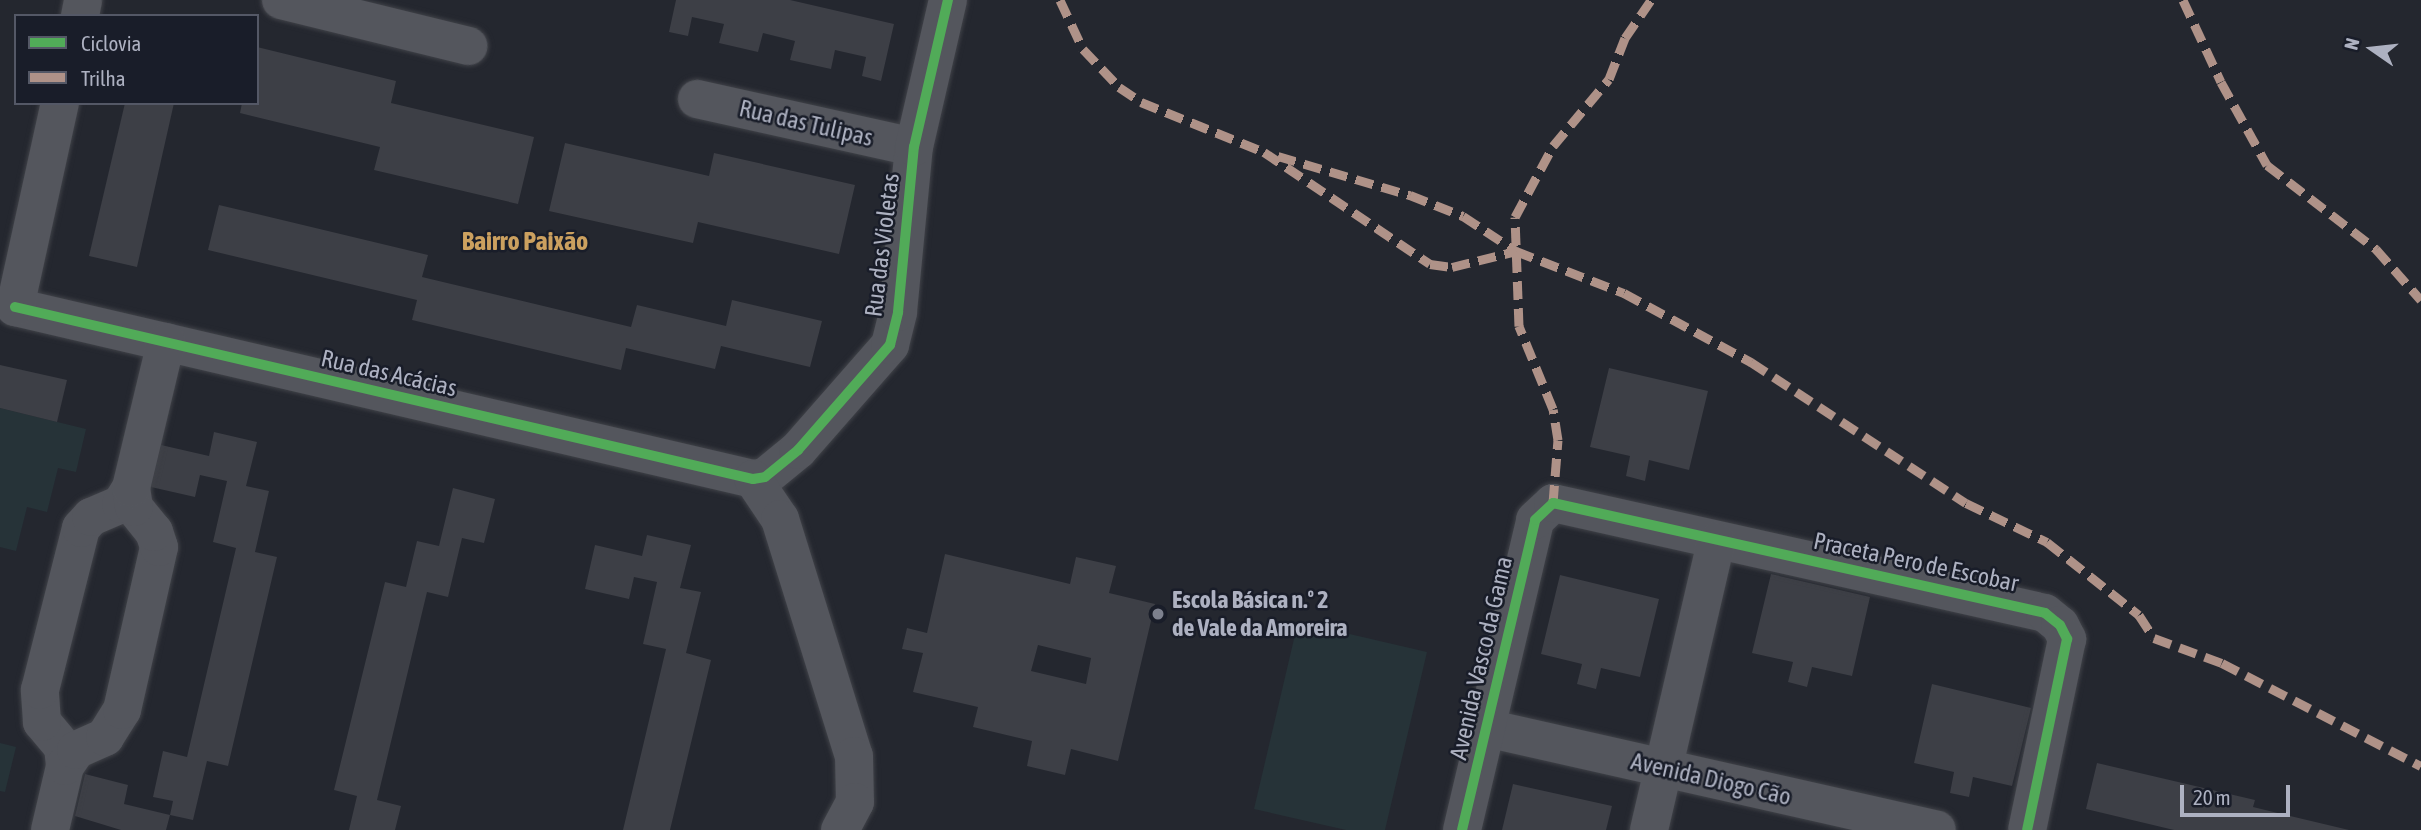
<!DOCTYPE html>
<meta charset="utf-8">
<style>
body{margin:0}
#map{position:relative;width:2421px;height:830px;overflow:hidden;background:#24272f;font-family:"Asap Condensed",sans-serif}
div>[style]{position:absolute}
.green>*{inset:0;background:#263338}
.building>*{inset:0;background:#3d3f46}
.roads{filter:drop-shadow(0 0 2px #404248) drop-shadow(0 0 2px #404248)}
.minor>*{height:38px;margin:-19px;padding:0 19px;transform-origin:19px;border-radius:19px;background:#54565d}
.quiet>*{height:9px;margin-top:-4.5px;transform-origin:0;background:repeating-linear-gradient(90deg,#af9288 0 18px,transparent 0 27px)}
.cycleway>*{height:10px;margin:-5px;padding:0 5px;transform-origin:5px;border-radius:5px;background:#51ab58}
.dots>*{width:19px;height:19px;translate:-50% -50%;box-sizing:border-box;border:4px solid #191d29;border-radius:50%}
span{translate:-50% -50%;white-space:nowrap;text-align:center;line-height:1.15;-webkit-text-stroke:5px #191d29;paint-order:stroke}
.street-label{font-size:24px;color:#adb1c1}
.poi-label{font-size:24px;color:#adb1c1;font-weight:700}
.left{translate:0 -50%;text-align:left}
.neighbourhood-label{font-size:26px;color:#cba05f;font-weight:700}
.legend{position:absolute;left:14px;top:14px;width:245px;height:91px;box-sizing:border-box;background:#191d29;border:2px solid #545866;margin:0;padding:9px 12px;list-style:none;font-size:21px;color:#adb1c1}
.legend li{display:flex;align-items:center;gap:14px;height:35px}
.legend b{width:35px;border:2px solid #545866}
.north{position:absolute;left:2337px;top:14px;width:70px;height:70px;-webkit-text-stroke:5px #191d29;paint-order:stroke;rotate:284deg;font-size:19px;font-weight:700;line-height:28px;text-align:center;color:#adb1c1}
.north::after{content:'';display:block;margin:auto;width:24px;height:32px;background:#adb1c1;clip-path:polygon(50% 0,100% 100%,50% 72%,0 100%)}
.scale{position:absolute;left:2180px;top:785px;width:110px;height:32px;box-sizing:border-box;border:4px solid #adb1c1;border-top:0;padding-left:9px;font-size:21px;line-height:24px;white-space:nowrap;color:#adb1c1;-webkit-text-stroke:5px #191d29;paint-order:stroke}
</style>
<div id="map">
<div class="green">
<div style="clip-path:polygon(0 408px,86px 429px,76px 472px,58px 468px,47px 512px,27px 507px,16px 551px,0 547px)"></div>
<div style="clip-path:polygon(1298px 622px,1427px 652px,1385px 830px,1346px 830px,1254px 809px)"></div>
<div style="clip-path:polygon(0 743px,16px 747px,5px 792px,0 791px)"></div>
</div>
<div class="building">
<div style="clip-path:polygon(676px 0,790px 0,894px 24px,881px 81px,862px 76px,866px 57px,835px 50px,831px 69px,790px 60px,795px 41px,763px 33px,758px 52px,719px 43px,724px 24px,692px 17px,688px 36px,669px 32px)"></div>
<div style="clip-path:polygon(257px 47px,396px 81px,391px 103px,534px 137px,518px 204px,374px 170px,380px 147px,240px 113px,242px 103px,257px 103px)"></div>
<div style="clip-path:polygon(125px 103px,174px 103px,137px 267px,89px 256px)"></div>
<div style="clip-path:polygon(565px 143px,709px 176px,714px 153px,855px 185px,839px 254px,698px 222px,693px 243px,549px 211px)"></div>
<div style="clip-path:polygon(219px 205px,428px 255px,422px 277px,631px 327px,637px 305px,726px 326px,732px 300px,822px 321px,810px 367px,721px 346px,715px 369px,626px 348px,621px 370px,412px 320px,417px 300px,208px 250px)"></div>
<div style="clip-path:polygon(0 365px,67px 380px,57px 422px,0 408px)"></div>
<div style="clip-path:polygon(1609px 368px,1708px 391px,1689px 470px,1649px 460px,1645px 481px,1626px 476px,1630px 456px,1590px 447px)"></div>
<div style="clip-path:polygon(214px 432px,257px 442px,246px 486px,269px 491px,255px 552px,277px 557px,228px 766px,207px 761px,193px 820px,170px 815px,166px 830px,121px 830px,75px 816px,85px 774px,128px 785px,124px 804px,170px 815px,173px 801px,153px 797px,163px 751px,187px 757px,236px 548px,213px 542px,227px 481px,200px 475px,195px 497px,151px 487px,161px 445px,209px 456px)"></div>
<div style="clip-path:polygon(453px 488px,495px 499px,484px 543px,462px 538px,448px 597px,427px 592px,377px 800px,401px 806px,395px 830px,349px 830px,357px 796px,334px 790px,385px 582px,406px 587px,417px 541px,439px 546px)"></div>
<div style="clip-path:polygon(647px 535px,691px 545px,680px 588px,701px 592px,686px 653px,711px 660px,670px 830px,623px 830px,666px 649px,643px 644px,657px 582px,634px 577px,629px 599px,585px 589px,595px 545px,642px 556px)"></div>
<div style="clip-path:polygon(evenodd,945px 554px,1070px 584px,1076px 557px,1116px 566px,1109px 593px,1155px 604px,1118px 761px,1071px 749px,1065px 775px,1027px 766px,1032px 741px,973px 727px,978px 707px,913px 692px,923px 653px,902px 649px,907px 628px,927px 633px,945px 554px,1038px 645px,1091px 658px,1086px 684px,1031px 671px,1038px 645px)"></div>
<div style="clip-path:polygon(1771px 574px,1870px 597px,1852px 676px,1812px 667px,1807px 687px,1788px 682px,1793px 662px,1752px 653px)"></div>
<div style="clip-path:polygon(1560px 575px,1659px 599px,1640px 677px,1601px 668px,1596px 689px,1577px 684px,1582px 664px,1541px 654px)"></div>
<div style="clip-path:polygon(1932px 684px,2031px 708px,2012px 786px,1973px 777px,1969px 797px,1950px 793px,1954px 772px,1914px 763px)"></div>
<div style="clip-path:polygon(2097px 763px,2255px 800px,2253px 807px,2349px 830px,2174px 830px,2086px 809px)"></div>
<div style="clip-path:polygon(1513px 784px,1612px 806px,1606px 830px,1502px 830px)"></div>
</div>
<div class="roads">
<div class="minor">
<div style="left:281px;top:0;width:193px;rotate:13.8deg"></div>
<div style="left:80px;top:16px;width:16px;rotate:-79deg"></div>
<div style="left:697px;top:99px;width:222px;rotate:12.5deg"></div>
<div style="left:15px;top:307px;width:758px;rotate:13.12deg"></div>
<div style="left:753px;top:479px;width:12px;rotate:-9deg"></div>
<div style="left:765px;top:477px;width:43px;rotate:-39.3deg"></div>
<div style="left:798px;top:450px;width:140px;rotate:-48.8deg"></div>
<div style="left:890px;top:345px;width:34px;rotate:-76deg"></div>
<div style="left:898px;top:312px;width:166px;rotate:-84.5deg"></div>
<div style="left:914px;top:147px;width:151px;rotate:-77deg"></div>
<div style="left:15px;top:307px;width:209px;rotate:-77.6deg"></div>
<div style="left:753px;top:479px;width:48px;rotate:56deg"></div>
<div style="left:780px;top:519px;width:248px;rotate:72.7deg"></div>
<div style="left:854px;top:756px;width:46px;rotate:88.8deg"></div>
<div style="left:855px;top:802px;width:32px;rotate:118deg"></div>
<div style="left:1486px;top:728px;width:462px;rotate:12.7deg"></div>
<div style="left:65px;top:766px;width:19px;rotate:-96deg"></div>
<div style="left:63px;top:747px;width:33px;rotate:-130deg"></div>
<div style="left:42px;top:722px;width:32px;rotate:-94deg"></div>
<div style="left:40px;top:690px;width:167px;rotate:-75.8deg"></div>
<div style="left:81px;top:528px;width:15px;rotate:-48deg"></div>
<div style="left:91px;top:517px;width:33px;rotate:-23deg"></div>
<div style="left:121px;top:504px;width:19px;rotate:-58deg"></div>
<div style="left:50px;top:830px;width:66px;rotate:-76.8deg"></div>
<div style="left:65px;top:766px;width:19px;rotate:-55deg"></div>
<div style="left:76px;top:750px;width:32px;rotate:-24deg"></div>
<div style="left:105px;top:737px;width:32px;rotate:-58deg"></div>
<div style="left:122px;top:710px;width:167px;rotate:-77.2deg"></div>
<div style="left:159px;top:547px;width:16px;rotate:-108deg"></div>
<div style="left:154px;top:532px;width:32px;rotate:-129deg"></div>
<div style="left:134px;top:507px;width:19px;rotate:-99deg"></div>
<div style="left:131px;top:488px;width:150px;rotate:-76.5deg"></div>
<div style="left:1462px;top:830px;width:318px;rotate:-76.7deg"></div>
<div style="left:1535px;top:520px;width:25px;rotate:-43deg"></div>
<div style="left:1553px;top:503px;width:504px;rotate:12.6deg"></div>
<div style="left:2045px;top:613px;width:19px;rotate:39deg"></div>
<div style="left:2060px;top:625px;width:16px;rotate:63deg"></div>
<div style="left:2067px;top:639px;width:195px;rotate:101.8deg"></div>
<div style="left:1649px;top:830px;width:296px;rotate:-76.9deg"></div>
</div>
</div>
<div class="quiet">
<div style="left:1060px;top:0;width:54px;rotate:64.9deg"></div>
<div style="left:1083px;top:49px;width:52px;rotate:46.5deg"></div>
<div style="left:1119px;top:87px;width:27px;rotate:34deg"></div>
<div style="left:1141px;top:102px;width:133px;rotate:22.1deg"></div>
<div style="left:1264px;top:152px;width:200px;rotate:34deg"></div>
<div style="left:1430px;top:264px;width:22px;rotate:8deg"></div>
<div style="left:1452px;top:267px;width:66px;rotate:-14deg"></div>
<div style="left:1516px;top:251px;width:116px;rotate:21.3deg"></div>
<div style="left:1624px;top:293px;width:145px;rotate:28.5deg"></div>
<div style="left:1751px;top:362px;width:257px;rotate:33.3deg"></div>
<div style="left:1966px;top:503px;width:90px;rotate:25.7deg"></div>
<div style="left:2047px;top:542px;width:117px;rotate:38.4deg"></div>
<div style="left:2139px;top:615px;width:27px;rotate:57deg"></div>
<div style="left:2154px;top:638px;width:72px;rotate:20.2deg"></div>
<div style="left:2222px;top:663px;width:224px;rotate:27.4deg"></div>
<div style="left:2183px;top:0;width:90px;rotate:65.1deg"></div>
<div style="left:2221px;top:82px;width:95px;rotate:61deg"></div>
<div style="left:2267px;top:165px;width:138px;rotate:37.6deg"></div>
<div style="left:2376px;top:249px;width:68px;rotate:48.6deg"></div>
<div style="left:1278px;top:156px;width:138px;rotate:16.5deg"></div>
<div style="left:1410px;top:195px;width:57px;rotate:21.6deg"></div>
<div style="left:1463px;top:216px;width:64px;rotate:33.4deg"></div>
<div style="left:1553px;top:503px;width:63px;rotate:-85.5deg"></div>
<div style="left:1558px;top:440px;width:31px;rotate:-99deg"></div>
<div style="left:1553px;top:409px;width:90px;rotate:-112.3deg"></div>
<div style="left:1519px;top:326px;width:109px;rotate:-92.1deg"></div>
<div style="left:1515px;top:217px;width:81px;rotate:-61.8deg"></div>
<div style="left:1553px;top:146px;width:87px;rotate:-50.1deg"></div>
<div style="left:1609px;top:79px;width:44px;rotate:-68.7deg"></div>
<div style="left:1625px;top:38px;width:46px;rotate:-55.6deg"></div>
</div>
<div class="cycleway">
<div style="left:15px;top:307px;width:758px;rotate:13.12deg"></div>
<div style="left:753px;top:479px;width:12px;rotate:-9deg"></div>
<div style="left:765px;top:477px;width:43px;rotate:-39.3deg"></div>
<div style="left:798px;top:450px;width:140px;rotate:-48.8deg"></div>
<div style="left:890px;top:345px;width:34px;rotate:-76deg"></div>
<div style="left:898px;top:312px;width:166px;rotate:-84.5deg"></div>
<div style="left:914px;top:147px;width:151px;rotate:-77deg"></div>
<div style="left:1462px;top:830px;width:318px;rotate:-76.7deg"></div>
<div style="left:1535px;top:520px;width:25px;rotate:-43deg"></div>
<div style="left:1553px;top:503px;width:504px;rotate:12.6deg"></div>
<div style="left:2045px;top:613px;width:19px;rotate:39deg"></div>
<div style="left:2060px;top:625px;width:16px;rotate:63deg"></div>
<div style="left:2067px;top:639px;width:195px;rotate:101.8deg"></div>
</div>
<div class="dots">
<div style="left:1158px;top:614px;background:#7d818e"></div>
</div>
<div class="street-label">
<span style="left:806px;top:123px;rotate:13deg">Rua das Tulipas</span>
<span style="left:882px;top:245px;rotate:-83deg">Rua das Violetas</span>
<span style="left:389px;top:373px;rotate:13deg">Rua das Acácias</span>
<span style="left:1916px;top:562px;rotate:12deg">Praceta Pero de Escobar</span>
<span style="left:1481px;top:658px;rotate:-77deg">Avenida Vasco da Gama</span>
<span style="left:1711px;top:779px;rotate:13deg">Avenida Diogo Cão</span>
</div>
<div class="poi-label">
<span class="left" style="left:1172px;top:614px">Escola Básica n.º 2<br>de Vale da Amoreira</span>
</div>
<div class="neighbourhood-label">
<span style="left:525px;top:242px">Bairro Paixão</span>
</div>
<ul class="legend">
<li><b style="height:9px;background:#51ab58"></b>Ciclovia</li>
<li><b style="height:9px;background:#af9288"></b>Trilha</li>
</ul>
<div class="north">N</div>
<div class="scale">20 m</div>
</div>
